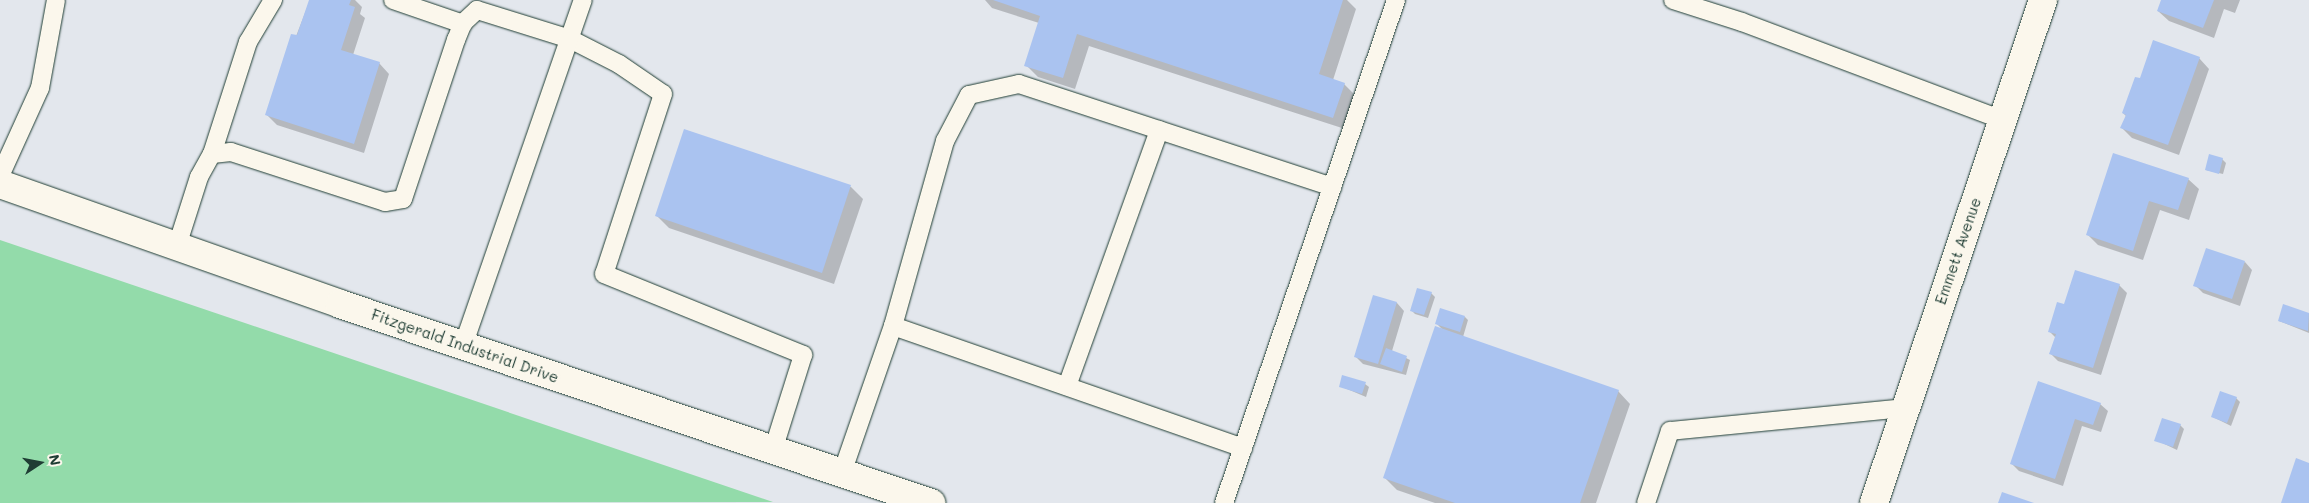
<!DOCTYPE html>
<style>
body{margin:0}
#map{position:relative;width:2309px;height:503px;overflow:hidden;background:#e3e7ed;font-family:Mali,sans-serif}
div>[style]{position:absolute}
.green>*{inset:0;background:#93dbaa}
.shadow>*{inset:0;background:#0003}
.building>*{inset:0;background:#aac3f0}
.roads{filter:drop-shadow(0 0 1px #1f3d34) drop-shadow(0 0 1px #1f3d34)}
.service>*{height:18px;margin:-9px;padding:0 9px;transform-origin:9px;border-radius:9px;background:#fbf7ec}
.tertiary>*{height:28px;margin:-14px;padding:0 14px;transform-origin:14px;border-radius:14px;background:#fbf7ec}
span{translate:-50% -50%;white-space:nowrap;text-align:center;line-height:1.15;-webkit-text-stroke:5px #fbf7ec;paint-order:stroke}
.street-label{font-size:15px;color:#1f3d34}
.north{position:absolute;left:15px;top:438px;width:50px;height:50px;-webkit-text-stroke:4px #fbf7ec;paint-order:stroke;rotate:79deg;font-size:14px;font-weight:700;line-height:20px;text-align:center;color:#1f3d34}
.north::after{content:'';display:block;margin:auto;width:18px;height:22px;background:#1f3d34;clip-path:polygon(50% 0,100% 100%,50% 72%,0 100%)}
</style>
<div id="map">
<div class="green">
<div style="clip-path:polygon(0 240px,773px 502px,0 503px)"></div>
</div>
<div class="shadow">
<div style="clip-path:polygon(310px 0,355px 0,362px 7px,360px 14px,365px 18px,353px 55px,379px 63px,389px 74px,364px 153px,277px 125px,266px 114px)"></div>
<div style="clip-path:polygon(985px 0,1347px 0,1356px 9px,1333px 80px,1344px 84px,1356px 96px,1345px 129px,1089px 46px,1075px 89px,1038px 77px,1026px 65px,1039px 23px,992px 8px)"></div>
<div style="clip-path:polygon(2163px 0,2240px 0,2235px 13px,2224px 9px,2214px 38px,2169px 21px,2158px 11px)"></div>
<div style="clip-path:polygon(2199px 58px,2209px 69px,2179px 155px,2132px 138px,2122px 128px,2126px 116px,2123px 113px,2140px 80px)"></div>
<div style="clip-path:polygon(685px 130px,851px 187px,863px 199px,834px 284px,669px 228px,657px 216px)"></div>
<div style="clip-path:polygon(2222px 159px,2226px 163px,2223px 174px,2206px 170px)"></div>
<div style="clip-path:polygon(2188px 179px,2199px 189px,2189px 220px,2160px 210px,2143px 260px,2098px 245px,2088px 235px)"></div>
<div style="clip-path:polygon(2245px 262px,2252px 270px,2240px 306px,2203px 293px,2195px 285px)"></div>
<div style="clip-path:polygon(2119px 285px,2127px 293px,2101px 375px,2058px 361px,2051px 354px,2056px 338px,2049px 331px,2065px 305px)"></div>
<div style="clip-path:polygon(1431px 293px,1435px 297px,1428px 318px,1415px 314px,1411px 310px)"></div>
<div style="clip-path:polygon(1374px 296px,1397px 303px,1404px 311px,1392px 351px,1410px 360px,1406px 375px,1363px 364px,1355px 356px)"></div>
<div style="clip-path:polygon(2284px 306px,2309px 314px,2309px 333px,2279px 321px)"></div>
<div style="clip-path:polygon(1465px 317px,1468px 320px,1463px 337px,1618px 391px,1630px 404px,1596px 503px,1435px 503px,1397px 490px,1385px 478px,1443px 330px,1437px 324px)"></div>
<div style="clip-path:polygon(2038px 383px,2100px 404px,2108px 411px,2101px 432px,2082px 426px,2063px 486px,2019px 471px,2012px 464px)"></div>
<div style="clip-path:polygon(1365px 384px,1369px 387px,1366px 397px,1340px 386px)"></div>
<div style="clip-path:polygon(2236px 398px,2240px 402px,2231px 426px,2213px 417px)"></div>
<div style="clip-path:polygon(2180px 425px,2184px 429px,2177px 450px,2156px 440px)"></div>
</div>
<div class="building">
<div style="clip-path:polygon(309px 0,351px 0,349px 5px,355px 7px,341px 50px,380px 62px,354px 144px,265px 115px,291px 34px,297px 35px)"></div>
<div style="clip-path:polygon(993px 0,1343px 0,1319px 74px,1345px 83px,1333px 118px,1077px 34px,1063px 78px,1024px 66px,1040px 16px)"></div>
<div style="clip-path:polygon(2161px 0,2214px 0,2203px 28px,2157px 11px)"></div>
<div style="clip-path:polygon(2153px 40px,2200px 57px,2168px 145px,2120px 128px,2126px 115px,2122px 113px,2135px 77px,2140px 78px)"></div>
<div style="clip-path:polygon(684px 129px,851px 185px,822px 273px,655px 216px)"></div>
<div style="clip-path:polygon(2113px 153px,2189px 178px,2178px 210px,2149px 201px,2133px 251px,2086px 235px)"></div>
<div style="clip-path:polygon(2209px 154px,2223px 158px,2219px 174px,2205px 170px)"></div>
<div style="clip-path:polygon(2206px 248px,2245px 261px,2232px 299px,2193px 286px)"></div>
<div style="clip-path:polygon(2075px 270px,2120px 284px,2093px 368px,2049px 354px,2056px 334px,2048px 332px,2057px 302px,2064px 304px)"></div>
<div style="clip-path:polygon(1417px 288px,1432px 292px,1424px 315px,1410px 311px)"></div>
<div style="clip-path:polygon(1373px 295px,1397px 302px,1378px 364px,1354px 357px)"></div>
<div style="clip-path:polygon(2283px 304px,2309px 313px,2308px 331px,2278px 321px)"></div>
<div style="clip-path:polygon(1440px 308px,1465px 316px,1460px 332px,1435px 324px)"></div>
<div style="clip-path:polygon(1435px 326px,1619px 390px,1580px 503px,1455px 503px,1383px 478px)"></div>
<div style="clip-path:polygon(1386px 348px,1407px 356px,1402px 372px,1380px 364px)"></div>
<div style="clip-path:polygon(1342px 375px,1366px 382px,1362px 394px,1339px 387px)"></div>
<div style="clip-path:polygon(2038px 381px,2101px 403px,2093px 425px,2075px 419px,2055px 479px,2010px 464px)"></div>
<div style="clip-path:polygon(2220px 391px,2237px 397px,2227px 423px,2211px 417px)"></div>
<div style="clip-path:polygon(2162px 418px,2181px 424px,2173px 447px,2154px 441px)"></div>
<div style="clip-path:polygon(2296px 458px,2309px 463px,2309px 503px,2281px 503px)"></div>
<div style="clip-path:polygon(2002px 492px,2034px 503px,1998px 503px)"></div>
</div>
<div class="roads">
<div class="service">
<div style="left:393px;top:0;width:74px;rotate:18.9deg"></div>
<div style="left:1673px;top:0;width:72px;rotate:17.7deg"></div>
<div style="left:1742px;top:22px;width:279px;rotate:20.6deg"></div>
<div style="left:212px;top:154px;width:118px;rotate:-72.2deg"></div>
<div style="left:248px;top:42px;width:49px;rotate:-59.2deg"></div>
<div style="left:0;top:176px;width:97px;rotate:-65.6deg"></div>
<div style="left:40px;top:88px;width:89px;rotate:-79.7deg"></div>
<div style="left:177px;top:246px;width:72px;rotate:-72.3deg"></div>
<div style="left:199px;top:177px;width:26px;rotate:-61deg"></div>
<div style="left:212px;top:154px;width:19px;rotate:-6deg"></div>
<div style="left:231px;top:152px;width:162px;rotate:18deg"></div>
<div style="left:385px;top:202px;width:18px;rotate:-9deg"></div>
<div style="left:403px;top:199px;width:168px;rotate:-71.6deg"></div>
<div style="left:456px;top:40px;width:18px;rotate:-68deg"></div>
<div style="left:463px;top:23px;width:19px;rotate:-43deg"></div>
<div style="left:477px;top:10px;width:97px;rotate:17.3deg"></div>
<div style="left:570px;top:39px;width:55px;rotate:27deg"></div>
<div style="left:619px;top:64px;width:53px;rotate:34.3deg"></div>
<div style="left:663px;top:94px;width:189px;rotate:108.1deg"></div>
<div style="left:604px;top:274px;width:215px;rotate:22.1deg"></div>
<div style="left:803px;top:355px;width:100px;rotate:107.5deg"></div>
<div style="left:893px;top:326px;width:371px;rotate:19.2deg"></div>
<div style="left:463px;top:346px;width:366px;rotate:-70.9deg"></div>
<div style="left:1067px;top:386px;width:272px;rotate:-70.2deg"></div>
<div style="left:842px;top:473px;width:156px;rotate:-70.9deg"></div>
<div style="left:893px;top:326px;width:192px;rotate:-74.3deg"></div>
<div style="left:945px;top:141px;width:52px;rotate:-62.4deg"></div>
<div style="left:969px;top:95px;width:51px;rotate:-12.4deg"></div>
<div style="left:1019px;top:84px;width:330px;rotate:18.2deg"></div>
<div style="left:1224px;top:503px;width:532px;rotate:-71.12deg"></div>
<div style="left:1646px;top:503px;width:76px;rotate:-71.6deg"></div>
<div style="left:1670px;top:431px;width:236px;rotate:-5.6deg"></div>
</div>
<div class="tertiary">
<div style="left:0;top:184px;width:361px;rotate:19.4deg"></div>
<div style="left:340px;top:304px;width:624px;rotate:18.61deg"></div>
<div style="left:1874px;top:503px;width:531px;rotate:-71.43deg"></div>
</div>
</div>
<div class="street-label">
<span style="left:1958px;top:251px;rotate:-71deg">Emmett Avenue</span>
<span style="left:465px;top:346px;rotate:19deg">Fitzgerald Industrial Drive</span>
</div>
<div class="north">N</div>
</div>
